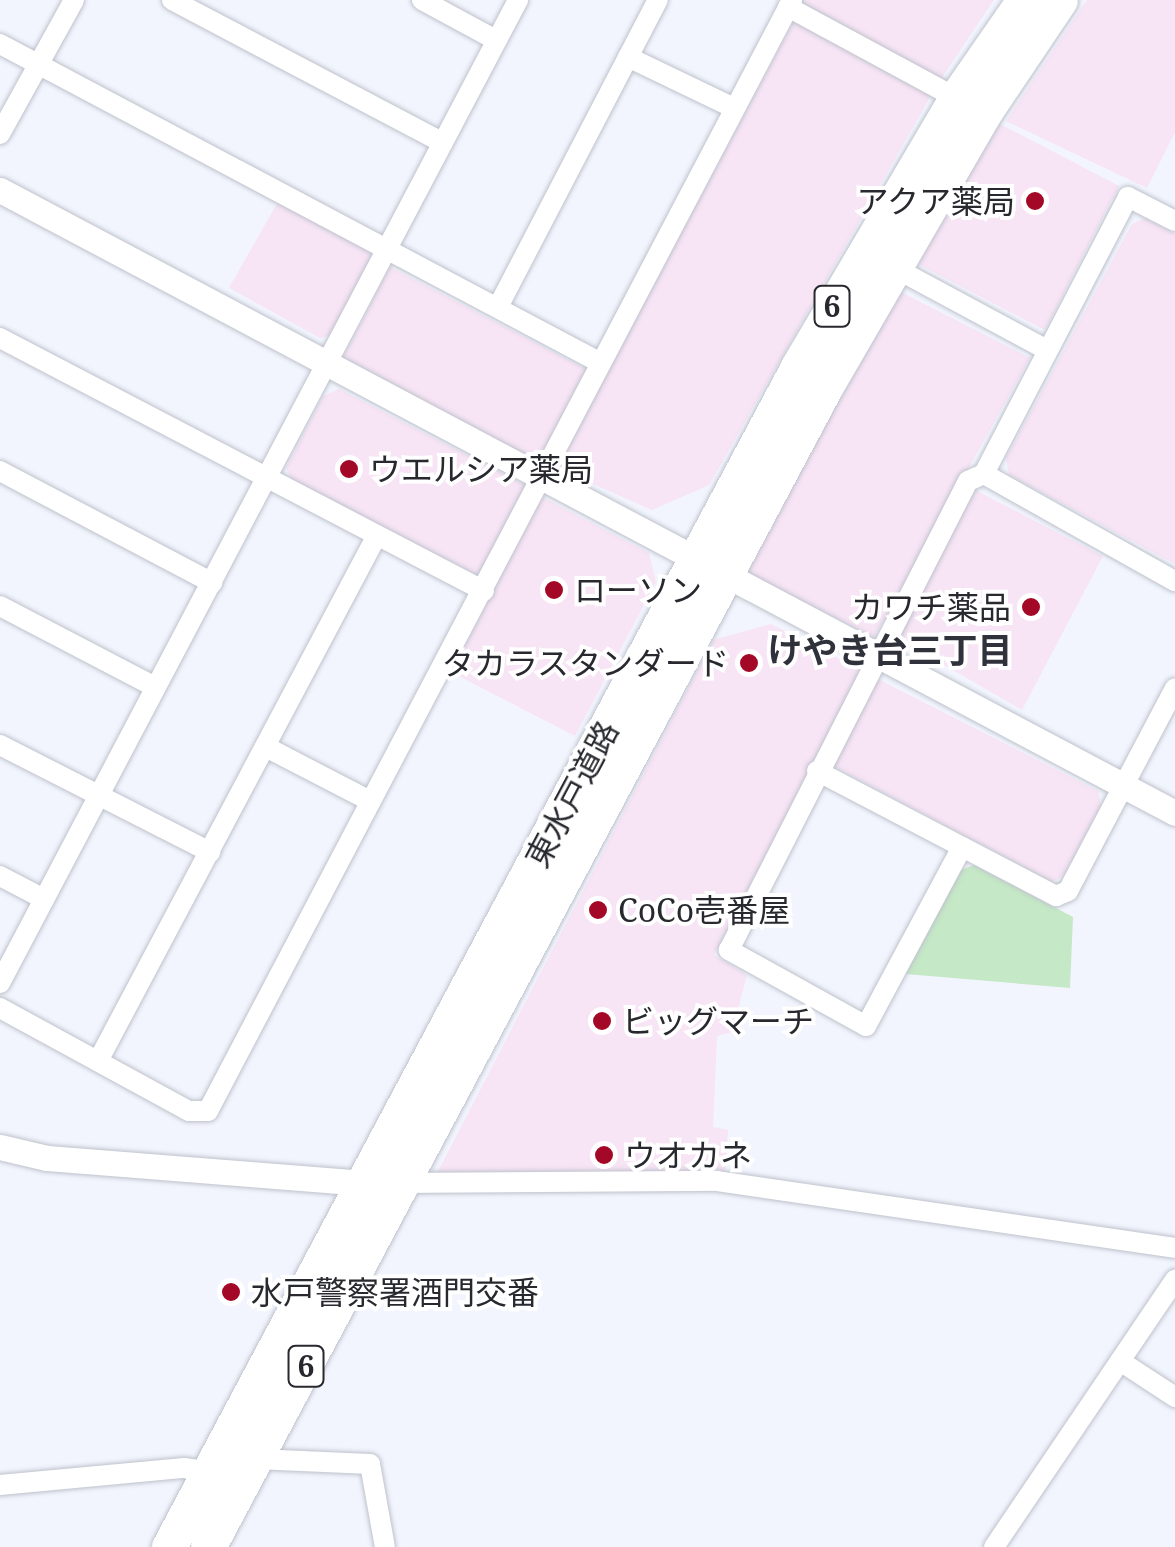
<!DOCTYPE html>
<meta charset="utf-8">
<style>
body{margin:0}
#map{position:relative;width:1175px;height:1547px;overflow:hidden;background:#f2f5fd;font-family:"Noto Serif","Noto Sans JP",serif}
div>[style]{position:absolute}
.commercial>*{inset:0;background:#f7e4f5}
.green>*{inset:0;background:#c5e8c6}
.roads{filter:drop-shadow(0 0 2px #bec2cc) drop-shadow(0 0 2px #bec2cc)}
.minor>*{height:20px;margin:-10px;padding:0 10px;transform-origin:10px;border-radius:10px;background:#fff}
.tertiary>*{height:25px;margin:-12.5px;padding:0 12.5px;transform-origin:12.5px;border-radius:12.5px;background:#fff}
.trunk>*{height:35px;margin:-17.5px;padding:0 17.5px;transform-origin:17.5px;border-radius:17.5px;background:#fff}
.dots>*{width:28px;height:28px;translate:-50% -50%;box-sizing:border-box;border:5px solid #fff;border-radius:50%}
span{translate:-50% -50%;white-space:nowrap;text-align:center;line-height:1.15;-webkit-text-stroke:8px #fff;paint-order:stroke}
.shield-label span{padding:2px 8px;background:#fff;border:2px solid;border-radius:8px;-webkit-text-stroke-width:0}
.shield-label{font-size:30px;color:#28292e;font-weight:700}
.poi-label{font-size:32px;color:#28292e}
.right{translate:-100% -50%;text-align:right}
.left{translate:0 -50%;text-align:left}
.street-label{font-size:32px;color:#28292e}
.neighbourhood-label{font-size:35px;color:#30323b;font-weight:700}
</style>
<div id="map">
<div class="commercial">
<div style="clip-path:polygon(803px 0,994px 0,941px 79px,800px 5px)"></div>
<div style="clip-path:polygon(1087px 0,1175px 0,1175px 132px,1147px 188px,1006px 121px)"></div>
<div style="clip-path:polygon(796px 17px,933px 92px,709px 485px,652px 510px,557px 468px)"></div>
<div style="clip-path:polygon(1000px 124px,1119px 186px,1045px 330px,916px 263px)"></div>
<div style="clip-path:polygon(279px 200px,370px 252px,372px 262px,336px 334px,320px 338px,229px 288px)"></div>
<div style="clip-path:polygon(1145px 218px,1175px 234px,1175px 564px,1009px 475px,1006px 458px,1132px 224px)"></div>
<div style="clip-path:polygon(390px 267px,586px 369px,538px 462px,342px 360px)"></div>
<div style="clip-path:polygon(901px 292px,1030px 358px,874px 637px,742px 572px)"></div>
<div style="clip-path:polygon(339px 389px,525px 485px,479px 576px,292px 481px,286px 468px,323px 396px)"></div>
<div style="clip-path:polygon(975px 490px,1103px 556px,1022px 710px,894px 636px)"></div>
<div style="clip-path:polygon(542px 497px,649px 553px,656px 582px,575px 736px,451px 672px)"></div>
<div style="clip-path:polygon(771px 624px,861px 670px,714px 955px,747px 975px,732px 1032px,717px 1036px,713px 1127px,728px 1130px,725px 1175px,435px 1177px,713px 640px)"></div>
<div style="clip-path:polygon(874px 677px,1098px 791px,1101px 806px,1063px 876px,1052px 882px,830px 764px)"></div>
</div>
<div class="green">
<div style="clip-path:polygon(974px 865px,1073px 917px,1070px 988px,906px 974px,961px 870px)"></div>
</div>
<div class="roads">
<div class="minor">
<div style="left:172px;top:0;width:306px;rotate:27.8deg"></div>
<div style="left:422px;top:0;width:84px;rotate:28.4deg"></div>
<div style="left:788px;top:7px;width:191px;rotate:28.4deg"></div>
<div style="left:0;top:44px;width:680px;rotate:27.96deg"></div>
<div style="left:628px;top:57px;width:118px;rotate:25.7deg"></div>
<div style="left:0;top:134px;width:153px;rotate:-61.1deg"></div>
<div style="left:1175px;top:221px;width:53px;rotate:-152.9deg"></div>
<div style="left:1128px;top:197px;width:312px;rotate:117.5deg"></div>
<div style="left:984px;top:474px;width:219px;rotate:29.3deg"></div>
<div style="left:893px;top:267px;width:175px;rotate:28.3deg"></div>
<div style="left:499px;top:305px;width:344px;rotate:-62.5deg"></div>
<div style="left:0;top:338px;width:546px;rotate:27.6deg"></div>
<div style="left:0;top:471px;width:240px;rotate:27.8deg"></div>
<div style="left:0;top:606px;width:175px;rotate:27.6deg"></div>
<div style="left:0;top:745px;width:236px;rotate:27deg"></div>
<div style="left:266px;top:747px;width:117px;rotate:27.4deg"></div>
<div style="left:817px;top:771px;width:270px;rotate:27.6deg"></div>
<div style="left:1056px;top:896px;width:13px;rotate:-23deg"></div>
<div style="left:1068px;top:891px;width:229px;rotate:-62.2deg"></div>
<div style="left:962px;top:847px;width:203px;rotate:118.2deg"></div>
<div style="left:866px;top:1026px;width:157px;rotate:-151deg"></div>
<div style="left:729px;top:950px;width:526px;rotate:-63deg"></div>
<div style="left:968px;top:481px;width:17px;rotate:-24deg"></div>
<div style="left:0;top:876px;width:50px;rotate:27.6deg"></div>
<div style="left:0;top:983px;width:1111px;rotate:-62.21deg"></div>
<div style="left:0;top:1008px;width:215px;rotate:28.6deg"></div>
<div style="left:189px;top:1111px;width:19px"></div>
<div style="left:208px;top:1111px;width:1255px;rotate:-62.27deg"></div>
<div style="left:98px;top:1061px;width:593px;rotate:-62.05deg"></div>
<div style="left:404px;top:1183px;width:313px;rotate:-0.4deg"></div>
<div style="left:717px;top:1181px;width:463px;rotate:8.3deg"></div>
<div style="left:1120px;top:1361px;width:66px;rotate:33.2deg"></div>
<div style="left:256px;top:1459px;width:114px;rotate:2.5deg"></div>
<div style="left:370px;top:1464px;width:84px;rotate:79.8deg"></div>
<div style="left:0;top:1485px;width:185px;rotate:-5.3deg"></div>
<div style="left:184px;top:1468px;width:27px;rotate:8deg"></div>
<div style="left:994px;top:1547px;width:323px;rotate:-55.9deg"></div>
</div>
<div class="tertiary">
<div style="left:0;top:190px;width:1330px;rotate:27.93deg"></div>
<div style="left:0;top:1147px;width:48px;rotate:13.2deg"></div>
<div style="left:47px;top:1158px;width:328px;rotate:4.5deg"></div>
</div>
<div class="trunk">
<div style="left:169px;top:1547px;width:1339px;rotate:-61.94deg"></div>
<div style="left:799px;top:365px;width:310px;rotate:-59.5deg"></div>
<div style="left:956px;top:98px;width:119px;rotate:-55.2deg"></div>
<div style="left:208px;top:1547px;width:1317px;rotate:-61.98deg"></div>
<div style="left:827px;top:384px;width:313px;rotate:-59.9deg"></div>
<div style="left:984px;top:113px;width:136px;rotate:-56.1deg"></div>
</div>
</div>
<div class="dots">
<div style="left:1035px;top:201px;background:#a40827"></div>
<div style="left:349px;top:469px;background:#a40827"></div>
<div style="left:554px;top:590px;background:#a40827"></div>
<div style="left:1031px;top:607px;background:#a40827"></div>
<div style="left:749px;top:663px;background:#a40827"></div>
<div style="left:598px;top:910px;background:#a40827"></div>
<div style="left:602px;top:1021px;background:#a40827"></div>
<div style="left:604px;top:1155px;background:#a40827"></div>
<div style="left:231px;top:1292px;background:#a40827"></div>
</div>
<div class="shield-label">
<span style="left:832px;top:306px">6</span>
<span style="left:306px;top:1366px">6</span>
</div>
<div class="poi-label">
<span class="right" style="left:1015px;top:201px">アクア薬局</span>
<span class="left" style="left:369px;top:469px">ウエルシア薬局</span>
<span class="left" style="left:574px;top:590px">ローソン</span>
<span class="right" style="left:1011px;top:607px">カワチ薬品</span>
<span class="right" style="left:729px;top:663px">タカラスタンダード</span>
<span class="left" style="left:618px;top:910px">CoCo壱番屋</span>
<span class="left" style="left:622px;top:1021px">ビッグマーチ</span>
<span class="left" style="left:624px;top:1155px">ウオカネ</span>
<span class="left" style="left:251px;top:1292px">水戸警察署酒門交番</span>
</div>
<div class="street-label">
<span style="left:572px;top:794px;rotate:-62deg">東水戸道路</span>
</div>
<div class="neighbourhood-label">
<span style="left:890px;top:650px">けやき台三丁目</span>
</div>
</div>
